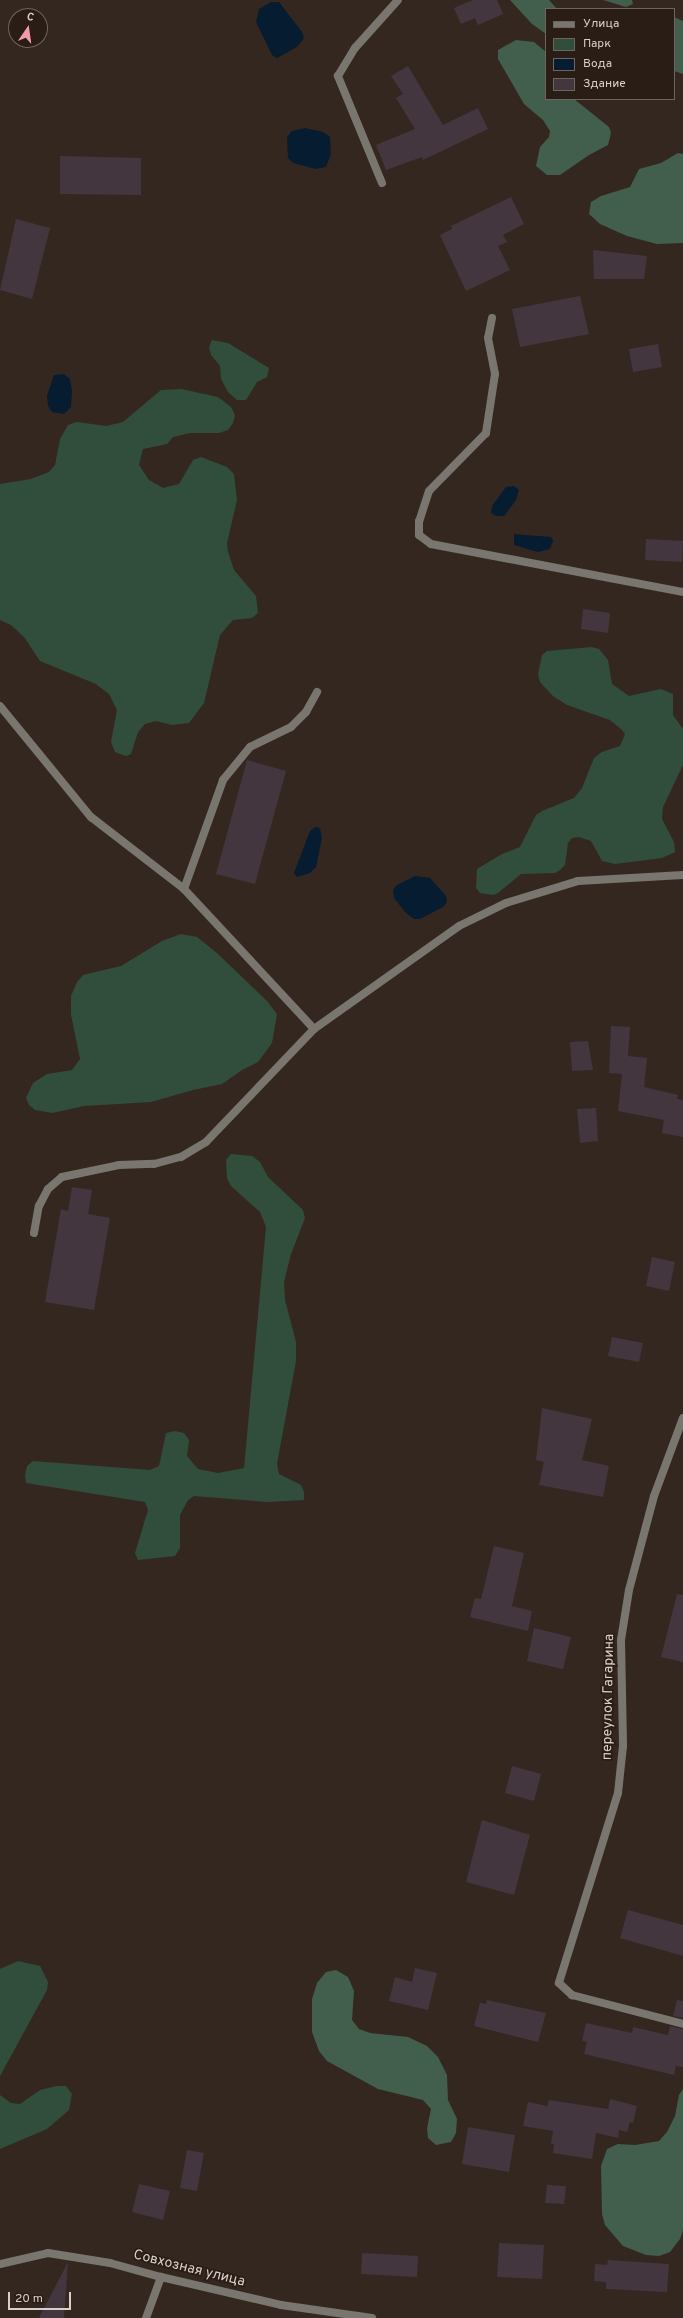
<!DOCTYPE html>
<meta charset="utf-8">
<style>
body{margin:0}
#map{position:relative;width:683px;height:2318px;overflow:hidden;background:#34271f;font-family:Overpass,sans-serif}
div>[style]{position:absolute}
.green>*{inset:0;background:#314e3c}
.forest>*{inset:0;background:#415f4c}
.water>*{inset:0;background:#061c30}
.building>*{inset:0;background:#44363f}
.service>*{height:8px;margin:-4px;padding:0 4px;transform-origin:4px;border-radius:4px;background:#78766f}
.minor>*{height:8px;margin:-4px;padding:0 4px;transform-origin:4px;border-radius:4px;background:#78766f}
span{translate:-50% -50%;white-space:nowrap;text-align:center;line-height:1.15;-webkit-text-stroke:3.5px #2a1d16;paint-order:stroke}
.street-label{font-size:14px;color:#d9cfca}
.legend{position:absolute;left:545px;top:8px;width:130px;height:92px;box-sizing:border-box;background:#2a1d16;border:1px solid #70645e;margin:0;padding:5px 7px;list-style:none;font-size:12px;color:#d9cfca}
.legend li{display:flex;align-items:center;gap:8px;height:20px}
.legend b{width:20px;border:1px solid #70645e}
.north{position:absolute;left:8px;top:8px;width:40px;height:40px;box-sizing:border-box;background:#2a1d16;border:1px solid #70645e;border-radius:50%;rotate:13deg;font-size:11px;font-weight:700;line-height:16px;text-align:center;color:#d9cfca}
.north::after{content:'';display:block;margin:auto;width:14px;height:18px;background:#f29aad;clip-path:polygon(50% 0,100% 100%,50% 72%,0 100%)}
.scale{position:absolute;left:8px;top:2292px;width:63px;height:18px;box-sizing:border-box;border:2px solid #d9cfca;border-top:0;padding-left:5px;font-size:12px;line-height:14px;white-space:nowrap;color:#d9cfca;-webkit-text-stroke:3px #2a1d16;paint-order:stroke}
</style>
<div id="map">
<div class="green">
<div style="clip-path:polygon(212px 340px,228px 343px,269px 368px,267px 377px,257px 382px,246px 400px,237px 400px,228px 392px,221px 379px,220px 366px,211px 355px,209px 347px)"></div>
<div style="clip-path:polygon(181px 389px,218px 397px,231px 407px,235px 415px,233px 423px,228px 430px,219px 433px,190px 433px,173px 437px,167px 444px,143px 449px,139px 465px,149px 480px,163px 488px,179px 484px,193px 460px,201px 457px,227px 467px,234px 474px,237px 500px,227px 543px,228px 552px,234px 570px,256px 596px,258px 613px,252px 618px,233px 620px,220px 635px,204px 703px,189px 723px,172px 725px,156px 721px,145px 724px,138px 732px,131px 754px,126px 756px,115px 752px,111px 742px,117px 710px,109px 694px,96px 684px,40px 661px,24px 637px,11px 625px,0 620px,0 484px,31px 479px,49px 472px,55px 465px,60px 439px,68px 425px,77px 422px,106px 426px,123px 422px,161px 390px)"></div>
<div style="clip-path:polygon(592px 647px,599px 649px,608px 660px,612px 684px,629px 696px,661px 689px,673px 694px,673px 715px,683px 729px,683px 765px,663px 807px,662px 819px,674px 842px,675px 852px,662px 858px,615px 864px,602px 861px,591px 841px,579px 837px,572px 838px,568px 843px,565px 865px,560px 870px,555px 873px,521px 874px,498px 893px,493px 895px,480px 893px,476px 888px,477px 869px,502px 854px,520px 847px,536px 815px,542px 811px,574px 798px,582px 788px,594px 758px,602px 752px,620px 746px,625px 734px,621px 729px,610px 720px,567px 705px,553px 696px,540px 682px,538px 674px,542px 655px,547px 651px)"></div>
<div style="clip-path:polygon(181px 934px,197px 937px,217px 953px,267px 1001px,277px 1014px,272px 1043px,258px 1062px,242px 1070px,222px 1084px,193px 1090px,151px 1102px,84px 1106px,52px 1113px,35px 1110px,29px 1105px,26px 1098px,33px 1083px,47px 1074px,72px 1070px,80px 1059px,71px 1015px,71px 996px,77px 982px,83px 975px,121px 966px,162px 941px)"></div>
<div style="clip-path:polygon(231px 1154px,252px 1156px,260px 1162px,268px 1177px,303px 1210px,305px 1218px,291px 1254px,284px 1282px,285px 1300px,296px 1342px,296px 1361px,277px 1464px,279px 1474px,301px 1485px,304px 1492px,304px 1500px,267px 1502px,194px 1496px,188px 1500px,180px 1515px,180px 1548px,175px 1556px,138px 1560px,135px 1553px,148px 1510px,145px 1502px,26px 1483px,25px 1475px,27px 1466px,33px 1461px,150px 1470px,159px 1466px,166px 1433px,175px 1431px,184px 1433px,189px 1440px,187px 1456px,198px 1469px,218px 1473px,244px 1468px,266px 1227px,260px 1212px,231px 1186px,227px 1178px,226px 1160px)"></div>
<div style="clip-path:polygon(18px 1961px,40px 1966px,48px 1982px,47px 1990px,0 2076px,0 1969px)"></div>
<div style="clip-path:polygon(57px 2086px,66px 2086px,72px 2094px,69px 2110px,47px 2129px,0 2149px,0 2095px,11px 2103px,20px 2104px,40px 2090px)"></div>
</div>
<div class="forest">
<div style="clip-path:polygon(510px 0,549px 0,557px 9px,546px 9px,546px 34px,532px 24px)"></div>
<div style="clip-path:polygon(603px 0,632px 0,633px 4px,626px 7px)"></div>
<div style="clip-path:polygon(674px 17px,683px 21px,683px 74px,674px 71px)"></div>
<div style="clip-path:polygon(516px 40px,534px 42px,546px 52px,546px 99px,574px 99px,609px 127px,611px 133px,608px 145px,589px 155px,560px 175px,547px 175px,536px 166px,540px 147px,549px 137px,550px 131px,543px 120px,524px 104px,498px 59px,498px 50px)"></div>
<div style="clip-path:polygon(678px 153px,683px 154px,683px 243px,657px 244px,627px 236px,600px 224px,589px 214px,591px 202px,601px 196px,630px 187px,639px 169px,661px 163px)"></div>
<div style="clip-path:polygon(336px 1970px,348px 1977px,354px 1991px,352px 2020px,359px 2029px,370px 2033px,408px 2037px,427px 2046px,438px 2057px,447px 2075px,448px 2100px,457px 2119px,456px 2133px,451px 2142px,436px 2145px,428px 2138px,427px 2128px,431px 2109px,423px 2100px,378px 2089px,327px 2061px,319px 2051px,312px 2032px,312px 1999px,317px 1983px,326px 1972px)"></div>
<div style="clip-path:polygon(683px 2089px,683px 2230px,680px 2239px,670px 2252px,659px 2256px,646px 2255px,623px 2246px,605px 2225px,602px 2214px,601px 2166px,607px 2149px,618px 2144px,635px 2145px,659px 2141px,667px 2132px,675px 2116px,679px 2095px)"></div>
</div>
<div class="water">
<div style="clip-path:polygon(271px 2px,279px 2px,302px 32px,304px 38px,297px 47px,277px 58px,272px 55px,256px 22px,259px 9px)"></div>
<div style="clip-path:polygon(305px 128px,323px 132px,330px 137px,331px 154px,326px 167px,316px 169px,293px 163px,288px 158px,287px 137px,292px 131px)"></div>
<div style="clip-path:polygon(64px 374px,70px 379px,72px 391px,71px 407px,64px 414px,52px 412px,48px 406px,47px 396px,54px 375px)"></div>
<div style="clip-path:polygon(514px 486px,519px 490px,516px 500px,504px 516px,496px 516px,491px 513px,492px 506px,506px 487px)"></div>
<div style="clip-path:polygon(514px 534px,551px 537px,553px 541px,550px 549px,538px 552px,514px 545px)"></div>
<div style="clip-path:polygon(315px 827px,320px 828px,322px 838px,316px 867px,310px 873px,297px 877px,294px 873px,310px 831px)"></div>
<div style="clip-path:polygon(415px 876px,430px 878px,446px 896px,447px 902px,443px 907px,420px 919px,414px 919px,406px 913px,394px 898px,393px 890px,397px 885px)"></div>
</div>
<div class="building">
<div style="clip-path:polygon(473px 0,497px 0,503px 14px,478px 25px,475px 18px,461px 24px,454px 8px)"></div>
<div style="clip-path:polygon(408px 66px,443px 125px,478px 108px,488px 129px,423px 160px,422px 157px,386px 170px,376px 145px,415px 129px,396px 98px,403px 94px,391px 76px)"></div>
<div style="clip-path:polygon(60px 156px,141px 158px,141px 195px,60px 194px)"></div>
<div style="clip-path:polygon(511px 197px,524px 224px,503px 235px,507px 242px,498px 246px,510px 270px,466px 291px,440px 235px,452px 229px,451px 226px)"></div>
<div style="clip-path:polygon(16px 219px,50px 228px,32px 299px,0 290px)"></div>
<div style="clip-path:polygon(593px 250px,647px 256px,644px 279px,594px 279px)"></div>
<div style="clip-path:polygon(580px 296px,589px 334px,520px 347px,512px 309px)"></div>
<div style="clip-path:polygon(658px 344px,662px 367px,633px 372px,629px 349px)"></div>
<div style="clip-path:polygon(646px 539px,683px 541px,682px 562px,645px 560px)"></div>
<div style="clip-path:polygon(583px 609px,610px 613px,608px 633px,581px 629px)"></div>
<div style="clip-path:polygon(247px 760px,286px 771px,255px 884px,216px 874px)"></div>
<div style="clip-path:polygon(611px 1026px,630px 1027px,628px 1056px,647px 1058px,644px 1087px,678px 1095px,677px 1099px,683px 1100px,683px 1137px,662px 1133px,664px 1120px,618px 1111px,622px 1074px,609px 1073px)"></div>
<div style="clip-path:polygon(588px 1041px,593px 1070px,572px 1071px,570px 1042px)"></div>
<div style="clip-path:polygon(596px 1108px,598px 1141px,580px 1143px,577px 1109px)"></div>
<div style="clip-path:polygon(72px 1187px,92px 1190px,88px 1214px,110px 1218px,94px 1310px,45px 1302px,61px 1209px,68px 1211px)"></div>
<div style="clip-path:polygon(652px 1257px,675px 1262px,669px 1291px,646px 1286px)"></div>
<div style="clip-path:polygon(612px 1337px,643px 1343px,639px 1362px,608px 1356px)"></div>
<div style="clip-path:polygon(542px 1408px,592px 1419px,582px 1460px,609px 1466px,603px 1497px,539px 1485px,544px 1462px,536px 1460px)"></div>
<div style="clip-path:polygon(494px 1546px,524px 1553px,512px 1606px,532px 1611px,528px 1631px,470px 1617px,475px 1598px,481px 1599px)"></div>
<div style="clip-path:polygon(677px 1594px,683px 1595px,683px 1662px,661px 1657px)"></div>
<div style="clip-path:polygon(534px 1628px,571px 1637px,563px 1669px,527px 1661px)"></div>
<div style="clip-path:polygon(512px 1766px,541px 1774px,534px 1801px,505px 1793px)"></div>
<div style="clip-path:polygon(482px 1820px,530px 1835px,514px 1895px,466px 1882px)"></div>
<div style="clip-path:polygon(628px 1910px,683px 1925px,683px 1956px,620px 1938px)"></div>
<div style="clip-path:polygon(415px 1968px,437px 1973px,428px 2010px,389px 2001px,395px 1977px,412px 1982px)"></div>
<div style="clip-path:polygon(487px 2000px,546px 2013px,538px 2042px,474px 2026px,480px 2003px,486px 2004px)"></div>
<div style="clip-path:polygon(677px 2000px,683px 2001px,683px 2018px,673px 2016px)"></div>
<div style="clip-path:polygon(586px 2023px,632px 2033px,633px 2027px,668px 2035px,670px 2026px,683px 2029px,683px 2067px,676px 2066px,674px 2075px,584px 2054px,587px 2042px,582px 2041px)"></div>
<div style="clip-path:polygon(610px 2099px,637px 2106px,633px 2123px,630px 2122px,627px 2132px,619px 2130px,618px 2138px,596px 2133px,592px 2159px,553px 2153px,554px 2144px,551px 2144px,553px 2131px,523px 2126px,528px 2102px,547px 2106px,549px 2100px,608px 2109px)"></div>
<div style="clip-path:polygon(468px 2127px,515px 2135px,509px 2172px,462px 2164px)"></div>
<div style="clip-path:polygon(187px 2150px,204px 2153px,197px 2191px,180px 2188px)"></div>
<div style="clip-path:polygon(139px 2184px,170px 2191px,163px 2220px,132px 2212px)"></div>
<div style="clip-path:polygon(547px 2185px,566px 2186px,564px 2204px,545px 2203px)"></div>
<div style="clip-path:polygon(499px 2243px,544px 2245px,542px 2279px,497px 2277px)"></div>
<div style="clip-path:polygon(362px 2253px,418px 2256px,417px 2277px,361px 2274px)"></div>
<div style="clip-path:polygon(608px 2260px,669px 2264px,667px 2292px,606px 2289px,606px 2282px,594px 2281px,595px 2264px,607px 2265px)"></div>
<div style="clip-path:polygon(68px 2262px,64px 2318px,39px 2318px)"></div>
</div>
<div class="service">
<div style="left:382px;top:183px;width:116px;rotate:-112.4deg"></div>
<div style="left:338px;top:76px;width:33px;rotate:-59deg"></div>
<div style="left:355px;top:48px;width:64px;rotate:-48.1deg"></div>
<div style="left:492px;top:318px;width:20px;rotate:101deg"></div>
<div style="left:488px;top:338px;width:37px;rotate:79deg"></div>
<div style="left:495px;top:374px;width:60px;rotate:98.7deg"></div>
<div style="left:486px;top:433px;width:81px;rotate:134.5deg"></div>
<div style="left:429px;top:491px;width:32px;rotate:108deg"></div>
<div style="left:419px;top:521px;width:14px;rotate:90deg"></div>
<div style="left:419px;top:535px;width:15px;rotate:37deg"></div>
<div style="left:431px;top:544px;width:257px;rotate:10.8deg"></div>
<div style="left:184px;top:889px;width:116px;rotate:-70.3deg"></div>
<div style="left:223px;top:780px;width:43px;rotate:-50.7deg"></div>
<div style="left:250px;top:747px;width:46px;rotate:-26deg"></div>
<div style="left:291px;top:727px;width:21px;rotate:-45deg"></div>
<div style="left:306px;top:712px;width:23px;rotate:-61deg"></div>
<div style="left:34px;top:1233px;width:27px;rotate:-80deg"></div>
<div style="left:39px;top:1206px;width:19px;rotate:-62deg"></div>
<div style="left:48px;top:1189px;width:18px;rotate:-41deg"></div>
<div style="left:62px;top:1177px;width:58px;rotate:-11.9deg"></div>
<div style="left:119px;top:1165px;width:35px;rotate:-2deg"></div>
<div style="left:154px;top:1164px;width:28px;rotate:-15deg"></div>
<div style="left:181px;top:1157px;width:29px;rotate:-31deg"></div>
<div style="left:206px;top:1142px;width:156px;rotate:-46.3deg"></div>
<div style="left:0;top:2264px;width:49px;rotate:-12.9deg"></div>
<div style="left:48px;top:2253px;width:63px;rotate:9.2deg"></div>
<div style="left:110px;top:2263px;width:53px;rotate:15.4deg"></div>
</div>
<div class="minor">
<div style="left:0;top:706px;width:144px;rotate:50.7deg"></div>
<div style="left:91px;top:817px;width:118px;rotate:37.7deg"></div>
<div style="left:184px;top:889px;width:191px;rotate:47.1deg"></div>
<div style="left:314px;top:1029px;width:178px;rotate:-35.4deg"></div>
<div style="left:459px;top:926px;width:52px;rotate:-26.1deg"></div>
<div style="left:506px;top:903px;width:75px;rotate:-17deg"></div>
<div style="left:578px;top:881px;width:105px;rotate:-3.3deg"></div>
<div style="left:683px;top:1418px;width:83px;rotate:110.4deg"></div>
<div style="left:654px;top:1496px;width:97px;rotate:104.9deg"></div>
<div style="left:629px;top:1590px;width:51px;rotate:99.1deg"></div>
<div style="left:621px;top:1640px;width:106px;rotate:88.9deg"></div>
<div style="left:623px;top:1746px;width:47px;rotate:96.1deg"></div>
<div style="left:618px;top:1793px;width:199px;rotate:107.3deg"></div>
<div style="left:559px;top:1983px;width:18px;rotate:43deg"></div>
<div style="left:572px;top:1995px;width:115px;rotate:14.6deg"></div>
<div style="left:146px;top:2318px;width:44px;rotate:-69.9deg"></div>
<div style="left:161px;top:2277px;width:123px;rotate:13.1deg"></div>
<div style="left:281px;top:2305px;width:92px;rotate:8.1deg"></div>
</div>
<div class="street-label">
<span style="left:609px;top:1697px;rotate:-89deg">переулок Гагарина</span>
<span style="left:189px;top:2269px;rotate:14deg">Совхозная улица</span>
</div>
<ul class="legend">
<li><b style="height:5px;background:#78766f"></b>Улица</li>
<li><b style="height:11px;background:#314e3c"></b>Парк</li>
<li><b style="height:11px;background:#061c30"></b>Вода</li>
<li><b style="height:11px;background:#44363f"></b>Здание</li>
</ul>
<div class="north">С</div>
<div class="scale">20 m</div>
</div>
